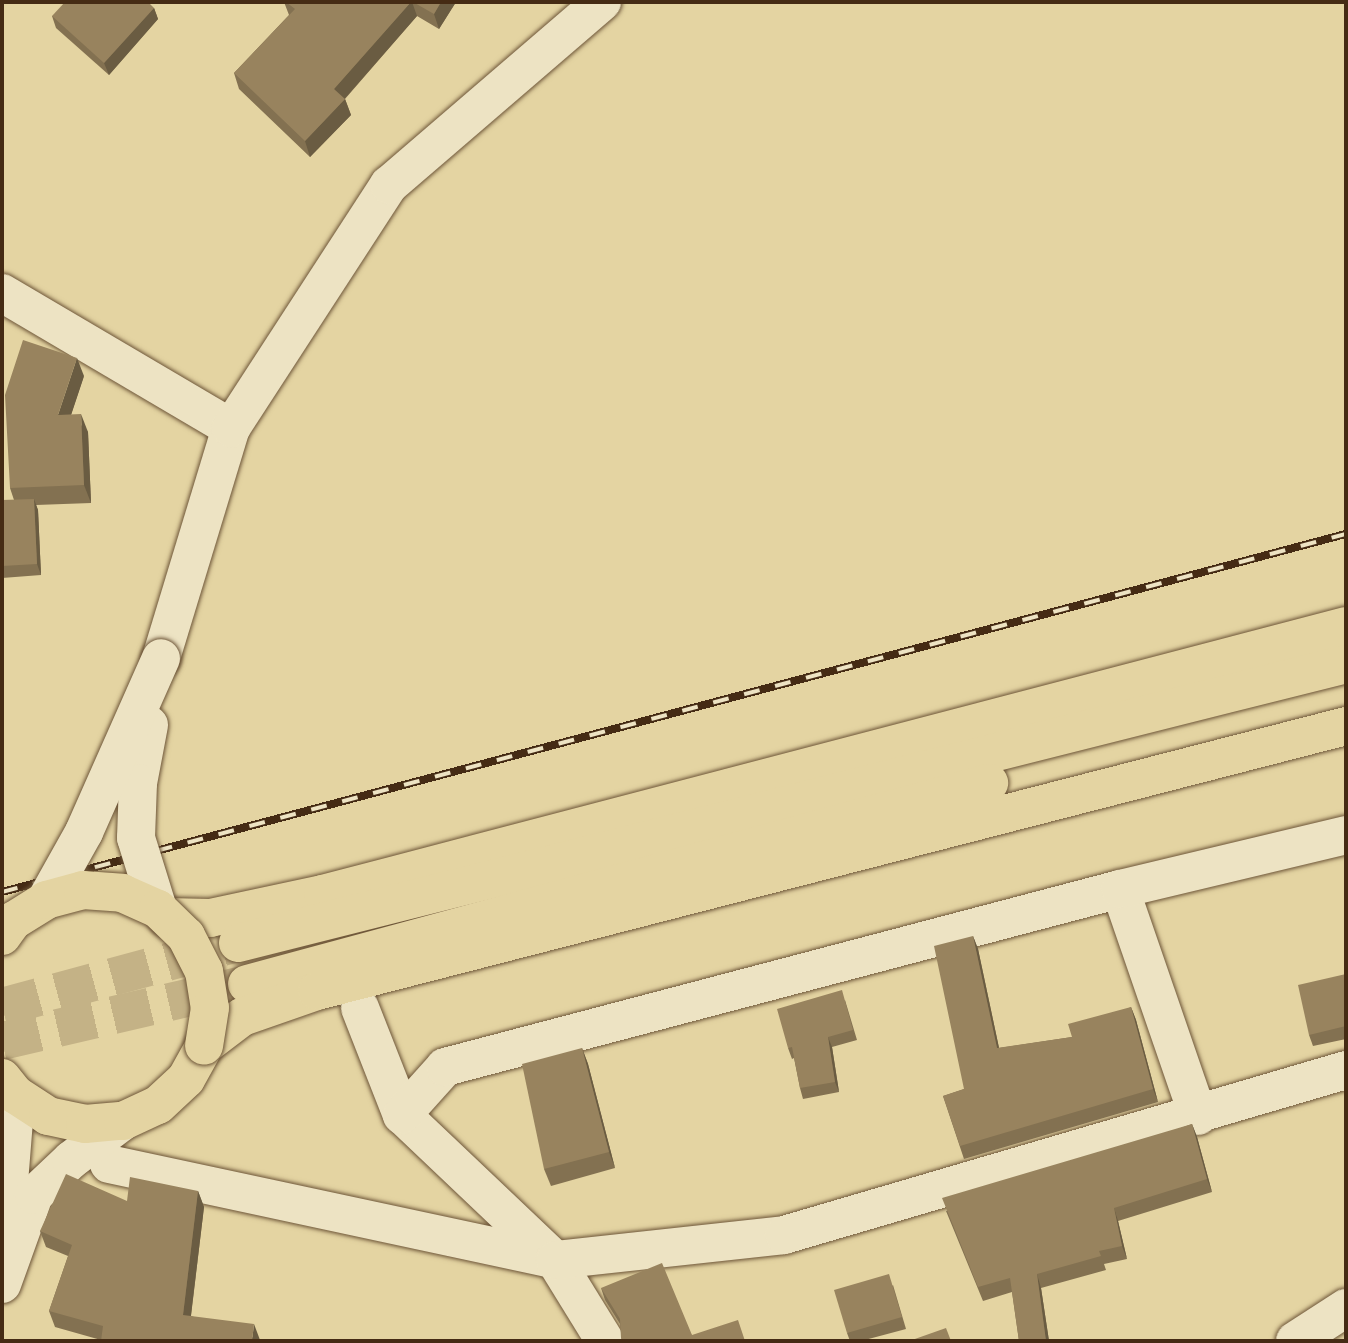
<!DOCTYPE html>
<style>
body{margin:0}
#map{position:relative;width:1348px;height:1343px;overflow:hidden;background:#e4d4a2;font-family:"Libre Bodoni",serif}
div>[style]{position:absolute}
.major-tunnel>*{height:38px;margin-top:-19px;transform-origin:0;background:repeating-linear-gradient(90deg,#c4b286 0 38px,transparent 0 57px)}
.roads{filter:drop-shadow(0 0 2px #6d5538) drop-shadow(0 0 2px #6d5538)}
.minor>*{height:38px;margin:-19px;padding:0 19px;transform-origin:19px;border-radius:19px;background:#ede3c3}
.major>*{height:38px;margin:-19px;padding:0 19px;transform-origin:19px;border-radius:19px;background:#e4d4a2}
.rail>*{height:8px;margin-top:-4px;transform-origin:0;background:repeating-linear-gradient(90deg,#ede3c3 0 16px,#452b14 0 32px);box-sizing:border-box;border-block:2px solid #452b14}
.bridges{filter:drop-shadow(0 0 2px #6d5538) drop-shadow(0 0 2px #6d5538)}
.minor-bridge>*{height:38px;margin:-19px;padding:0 19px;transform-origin:19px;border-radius:19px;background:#ede3c3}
.major-bridge>*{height:38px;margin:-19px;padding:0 19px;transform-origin:19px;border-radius:19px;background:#e4d4a2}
.wall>*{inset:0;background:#837151}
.shaded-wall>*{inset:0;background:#6a5c42}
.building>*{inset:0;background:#98835e}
span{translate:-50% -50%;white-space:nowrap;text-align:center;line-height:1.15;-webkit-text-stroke:6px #ede3c3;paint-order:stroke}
.frame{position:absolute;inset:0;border:4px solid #452b14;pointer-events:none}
</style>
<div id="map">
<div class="major-tunnel">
<div style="left:2px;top:1007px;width:245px;rotate:-15.2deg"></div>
<div style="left:2px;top:1041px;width:252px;rotate:-13.1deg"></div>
</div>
<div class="roads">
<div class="minor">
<div style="left:2px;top:293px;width:266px;rotate:30.5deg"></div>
<div style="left:161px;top:658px;width:240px;rotate:-73.1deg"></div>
<div style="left:231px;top:428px;width:290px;rotate:-57deg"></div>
<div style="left:389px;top:185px;width:281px;rotate:-40.7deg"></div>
<div style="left:1120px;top:889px;width:240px;rotate:71deg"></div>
<div style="left:360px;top:1008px;width:115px;rotate:68.6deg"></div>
<div style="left:109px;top:1164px;width:454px;rotate:12.1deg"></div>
<div style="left:2px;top:1212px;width:18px;rotate:-71deg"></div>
<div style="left:8px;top:1195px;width:100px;rotate:-85.4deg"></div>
<div style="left:555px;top:1260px;width:211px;rotate:-136.5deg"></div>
<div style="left:402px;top:1115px;width:64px;rotate:-48.1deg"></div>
<div style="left:445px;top:1067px;width:698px;rotate:-14.77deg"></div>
<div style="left:1120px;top:889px;width:232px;rotate:-13.4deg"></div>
<div style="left:2px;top:1284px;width:95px;rotate:-70.2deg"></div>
<div style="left:34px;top:1195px;width:51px;rotate:-43.4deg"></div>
<div style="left:71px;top:1160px;width:65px;rotate:-36.9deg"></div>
<div style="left:605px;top:1341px;width:95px;rotate:-121.7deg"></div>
<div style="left:555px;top:1260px;width:230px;rotate:-6.2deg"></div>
<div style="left:784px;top:1235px;width:586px;rotate:-16.36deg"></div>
<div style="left:1295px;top:1341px;width:61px;rotate:-32.9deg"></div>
</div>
<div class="major">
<div style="left:167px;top:917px;width:43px;rotate:1.3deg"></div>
<div style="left:210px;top:918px;width:116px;rotate:-12deg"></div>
<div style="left:323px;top:894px;width:1058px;rotate:-14.68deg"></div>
<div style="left:238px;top:943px;width:1143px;rotate:-14.13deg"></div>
<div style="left:247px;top:984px;width:769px;rotate:-15.16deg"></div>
<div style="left:2px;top:1078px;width:22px;rotate:51deg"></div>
<div style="left:16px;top:1095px;width:38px;rotate:33deg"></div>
<div style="left:48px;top:1116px;width:38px;rotate:12deg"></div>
<div style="left:85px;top:1124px;width:38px;rotate:-5deg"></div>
<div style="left:123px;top:1121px;width:38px;rotate:-25deg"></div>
<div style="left:158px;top:1105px;width:38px;rotate:-43deg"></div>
<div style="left:186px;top:1079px;width:38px;rotate:-61deg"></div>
<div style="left:204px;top:1046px;width:48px;rotate:-37.3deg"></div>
<div style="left:242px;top:1017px;width:79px;rotate:-19.1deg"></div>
<div style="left:317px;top:991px;width:1063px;rotate:-14.44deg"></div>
</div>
</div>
<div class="rail">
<div style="left:2px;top:892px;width:1391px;rotate:-14.92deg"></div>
</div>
<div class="bridges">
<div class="minor-bridge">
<div style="left:149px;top:725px;width:59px;rotate:100.7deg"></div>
<div style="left:138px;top:783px;width:55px;rotate:92.1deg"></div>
<div style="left:136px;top:838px;width:74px;rotate:72.8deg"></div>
<div style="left:46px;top:900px;width:78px;rotate:-60.8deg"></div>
<div style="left:84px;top:832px;width:190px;rotate:-66.1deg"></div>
</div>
<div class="major-bridge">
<div style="left:2px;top:936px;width:19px;rotate:-54deg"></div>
<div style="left:13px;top:921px;width:39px;rotate:-32deg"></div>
<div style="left:46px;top:900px;width:38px;rotate:-15deg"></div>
<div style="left:83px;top:890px;width:39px;rotate:4deg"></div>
<div style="left:122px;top:893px;width:39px;rotate:24deg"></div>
<div style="left:158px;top:909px;width:39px;rotate:44deg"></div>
<div style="left:186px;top:936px;width:39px;rotate:63deg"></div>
<div style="left:204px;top:971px;width:37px;rotate:81deg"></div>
<div style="left:210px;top:1008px;width:38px;rotate:99deg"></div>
</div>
</div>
<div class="wall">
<div style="clip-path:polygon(284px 2px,456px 2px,439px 29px,417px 16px,345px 99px,351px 115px,310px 157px,239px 89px,234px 73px,289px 15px)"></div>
<div style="clip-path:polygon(154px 8px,158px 19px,109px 75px,56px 28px,52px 16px)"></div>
<div style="clip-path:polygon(84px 376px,71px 415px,88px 432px,91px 503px,36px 505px,38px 510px,41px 575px,2px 578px,2px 500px,14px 500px,10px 488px)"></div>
<div style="clip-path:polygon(973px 936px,978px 949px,999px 1048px,1072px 1037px,1131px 1007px,1136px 1020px,1158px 1102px,964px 1159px,943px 1096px,964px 1089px)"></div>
<div style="clip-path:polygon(1346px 974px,1346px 1039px,1313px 1046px,1309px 1035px)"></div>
<div style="clip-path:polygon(845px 1000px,857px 1040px,832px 1047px,839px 1092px,803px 1099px,800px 1088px,794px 1058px,792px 1059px,788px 1048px)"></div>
<div style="clip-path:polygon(582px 1048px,588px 1064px,615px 1168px,551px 1186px,544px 1169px)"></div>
<div style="clip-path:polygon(1192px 1124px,1197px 1137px,1212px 1192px,1118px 1221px,1127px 1259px,1104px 1264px,1106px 1270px,1041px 1288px,1049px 1341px,1019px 1341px,1012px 1292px,983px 1301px,946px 1211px)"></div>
<div style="clip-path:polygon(198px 1191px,204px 1207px,191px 1316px,260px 1340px,101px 1340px,55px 1327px,49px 1311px,68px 1256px,46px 1247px,40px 1231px,127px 1201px)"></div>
<div style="clip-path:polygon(893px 1285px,906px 1329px,861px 1341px,850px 1341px,847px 1333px)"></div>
<div style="clip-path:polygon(601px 1288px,692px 1335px,745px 1341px,622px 1341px,620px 1324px,605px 1300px)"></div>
</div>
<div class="shaded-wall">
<div style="clip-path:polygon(411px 2px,412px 2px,417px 16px,340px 104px,334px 89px)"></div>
<div style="clip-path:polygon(441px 2px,456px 2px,439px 29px,434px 14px)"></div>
<div style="clip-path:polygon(154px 8px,158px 19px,109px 75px,104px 63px)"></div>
<div style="clip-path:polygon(345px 99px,351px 115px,310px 157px,305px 141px)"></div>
<div style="clip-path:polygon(77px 358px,84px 376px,65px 433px,58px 415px)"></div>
<div style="clip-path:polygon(81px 414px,88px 432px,91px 503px,84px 485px)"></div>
<div style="clip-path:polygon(34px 499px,38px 510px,41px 575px,37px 564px)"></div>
<div style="clip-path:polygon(973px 936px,978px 949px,1002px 1062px,997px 1048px)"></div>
<div style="clip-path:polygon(1131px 1007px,1136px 1020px,1158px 1102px,1153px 1089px)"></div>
<div style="clip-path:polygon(828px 1037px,832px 1047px,839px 1092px,835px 1082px)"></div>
<div style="clip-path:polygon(582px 1048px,588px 1064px,615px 1168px,609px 1152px)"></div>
<div style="clip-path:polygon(1192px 1124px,1197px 1137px,1212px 1192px,1207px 1179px)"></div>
<div style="clip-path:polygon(198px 1191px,204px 1207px,189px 1331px,183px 1315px)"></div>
<div style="clip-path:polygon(1114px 1208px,1118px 1221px,1127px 1259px,1122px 1246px)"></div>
<div style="clip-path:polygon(1037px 1274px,1041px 1288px,1049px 1341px,1046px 1341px)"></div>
<div style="clip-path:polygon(254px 1324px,260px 1340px,260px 1341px,252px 1341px)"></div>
</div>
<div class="building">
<div style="clip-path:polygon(65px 2px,148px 2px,154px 8px,104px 63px,52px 16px)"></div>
<div style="clip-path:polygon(286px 2px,411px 2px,334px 89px,345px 99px,305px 141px,234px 73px,295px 9px)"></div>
<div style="clip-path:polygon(413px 2px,441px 2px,434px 14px)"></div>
<div style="clip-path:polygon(23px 340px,77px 358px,58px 415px,81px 414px,84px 485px,10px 488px,5px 395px)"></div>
<div style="clip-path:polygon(34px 499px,37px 564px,2px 566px,2px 500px)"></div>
<div style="clip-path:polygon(973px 936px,997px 1048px,1072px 1037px,1068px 1024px,1131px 1007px,1153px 1089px,960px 1146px,943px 1096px,964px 1089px,934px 946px)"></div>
<div style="clip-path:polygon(1346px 974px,1346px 1026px,1309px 1035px,1298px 985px)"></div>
<div style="clip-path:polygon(842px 990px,853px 1030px,828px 1037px,835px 1082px,800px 1088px,792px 1047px,788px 1048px,777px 1009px)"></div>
<div style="clip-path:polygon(582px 1048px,609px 1152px,544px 1169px,522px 1064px)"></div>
<div style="clip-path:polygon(1192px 1124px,1207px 1179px,1114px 1208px,1122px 1246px,1099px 1251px,1101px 1256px,1037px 1274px,1046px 1341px,1019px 1341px,1010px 1278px,978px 1287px,942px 1198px)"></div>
<div style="clip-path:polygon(66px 1174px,127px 1201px,130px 1177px,198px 1191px,183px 1315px,254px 1324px,252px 1341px,101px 1341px,103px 1326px,49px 1311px,72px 1245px,40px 1231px)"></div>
<div style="clip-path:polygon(662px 1263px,692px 1335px,738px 1320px,745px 1341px,622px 1341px,621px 1338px,620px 1319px,601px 1288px)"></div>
<div style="clip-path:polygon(889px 1274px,902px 1317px,847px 1333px,834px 1290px)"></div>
<div style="clip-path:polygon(946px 1328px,951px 1341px,913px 1341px,912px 1340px)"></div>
</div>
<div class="frame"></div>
</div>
